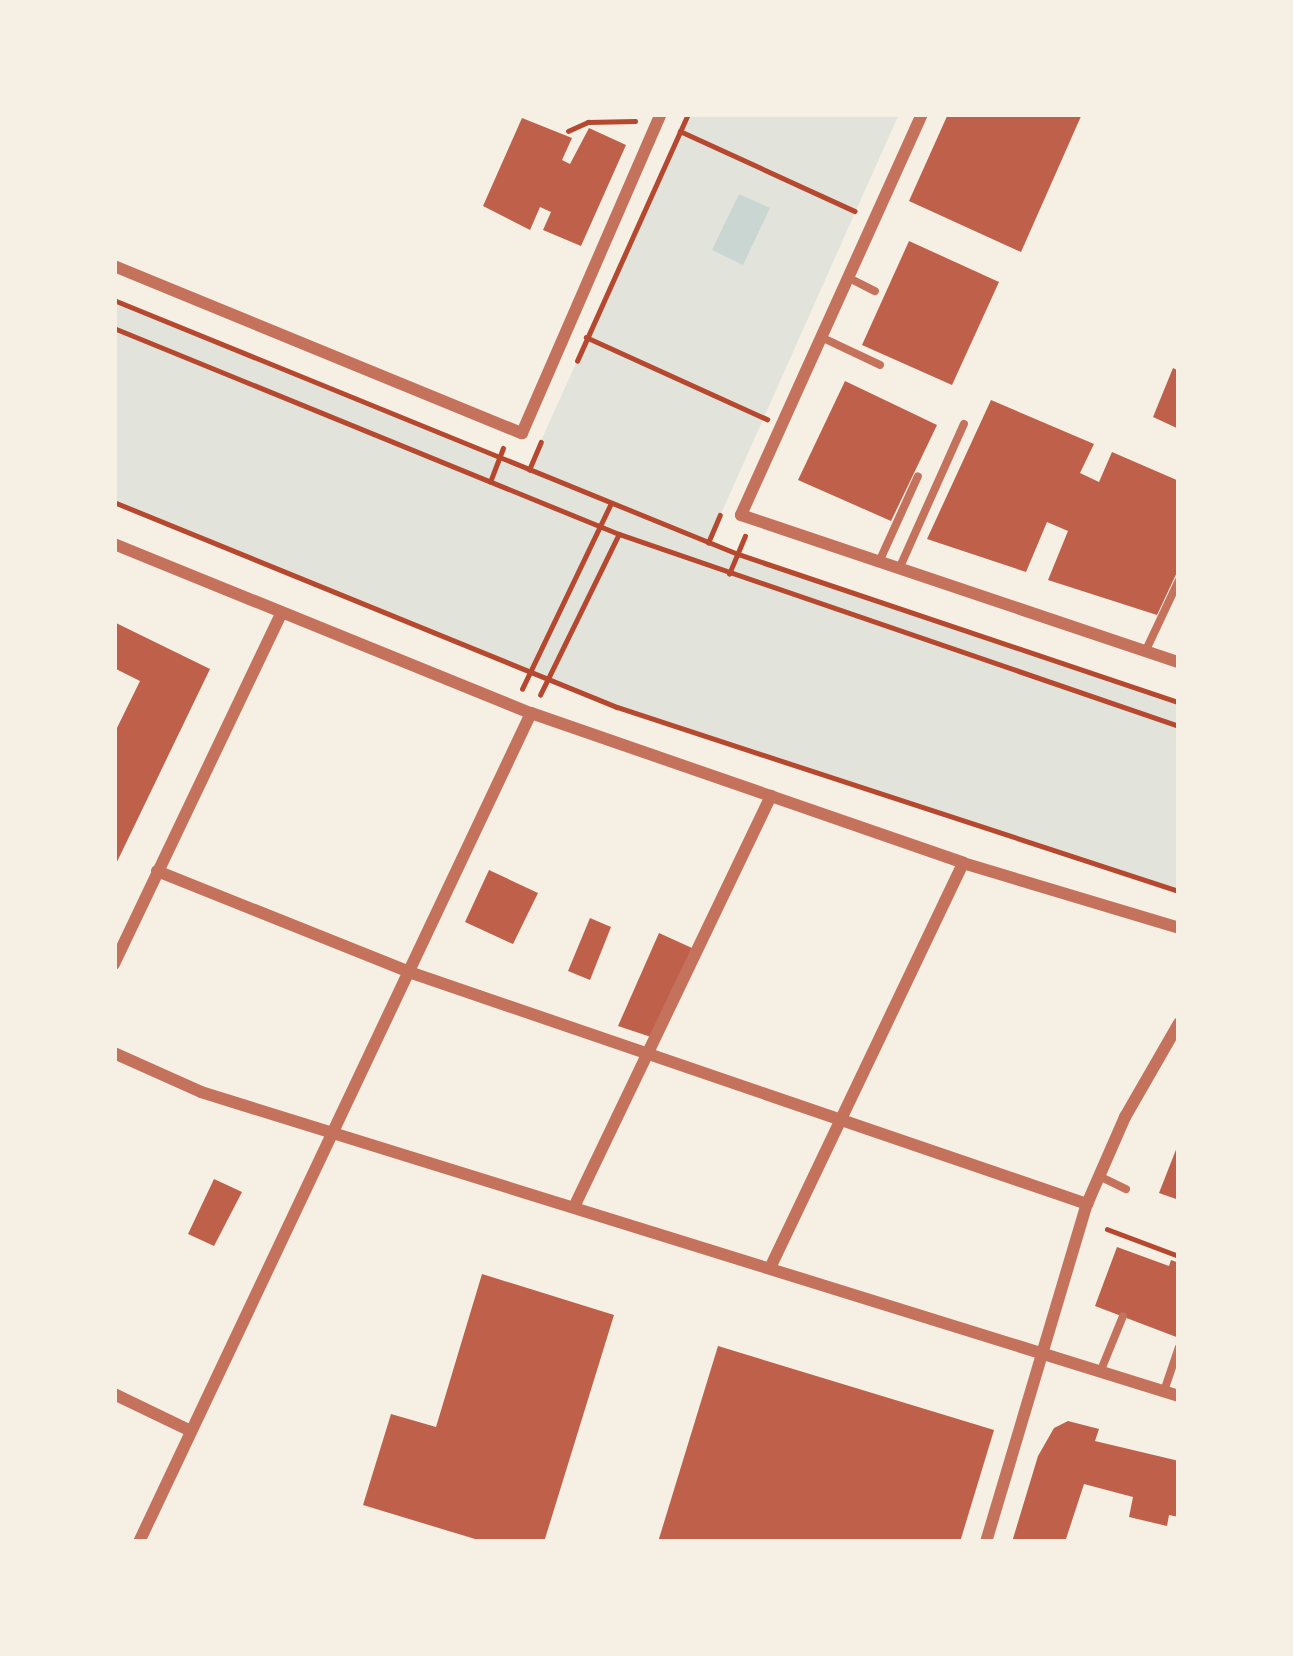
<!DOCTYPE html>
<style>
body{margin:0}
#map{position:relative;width:1293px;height:1656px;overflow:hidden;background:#f6efe4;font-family:"Roboto Condensed",sans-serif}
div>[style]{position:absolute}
.green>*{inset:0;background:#e2e4dc}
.water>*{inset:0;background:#c9d6d2}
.building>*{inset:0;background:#bf614a}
.path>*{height:4.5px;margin:-2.25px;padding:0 2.25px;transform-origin:2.25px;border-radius:2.25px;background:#b5482f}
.service>*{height:8px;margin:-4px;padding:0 4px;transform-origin:4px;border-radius:4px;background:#c5725c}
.minor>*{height:12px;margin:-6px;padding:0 6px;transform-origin:6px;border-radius:6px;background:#c5725c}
span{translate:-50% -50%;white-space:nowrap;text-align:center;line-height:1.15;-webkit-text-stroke:12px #f6efe4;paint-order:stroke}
.frame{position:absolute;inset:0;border:117px solid #f6efe4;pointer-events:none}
</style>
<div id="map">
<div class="green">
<div style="clip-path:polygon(688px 114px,899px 114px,708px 543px,1179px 702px,1179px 891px,617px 707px,114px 502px,114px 300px,527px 472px)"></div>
</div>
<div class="water">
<div style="clip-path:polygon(739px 194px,770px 208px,743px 265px,712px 250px)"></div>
</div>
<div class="building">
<div style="clip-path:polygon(948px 114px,1082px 114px,1021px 252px,909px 201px)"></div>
<div style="clip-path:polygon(522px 118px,572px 138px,562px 160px,570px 164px,589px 128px,626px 145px,581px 246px,543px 230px,551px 212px,540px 207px,530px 230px,483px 206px)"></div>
<div style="clip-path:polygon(909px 241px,999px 282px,952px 385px,862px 345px)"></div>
<div style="clip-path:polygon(1173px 368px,1179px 371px,1179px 429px,1153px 417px)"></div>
<div style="clip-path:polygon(845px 381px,937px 425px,891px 521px,798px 480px)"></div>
<div style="clip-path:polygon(991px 400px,1094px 444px,1080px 473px,1099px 482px,1112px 452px,1179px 481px,1179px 568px,1157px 615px,1048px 580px,1068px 531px,1047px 522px,1026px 572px,927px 539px)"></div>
<div style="clip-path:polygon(114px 622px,210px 669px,114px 868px,114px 734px,140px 681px,114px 668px)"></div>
<div style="clip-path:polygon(489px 870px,538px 893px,513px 944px,465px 922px)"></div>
<div style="clip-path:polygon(590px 918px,611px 927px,590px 980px,568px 971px)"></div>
<div style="clip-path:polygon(659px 933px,692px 948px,651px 1037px,618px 1026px)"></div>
<div style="clip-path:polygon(1179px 1142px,1179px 1200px,1159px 1193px)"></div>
<div style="clip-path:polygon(214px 1179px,242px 1192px,214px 1246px,188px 1234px)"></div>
<div style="clip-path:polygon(1117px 1247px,1169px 1266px,1171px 1260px,1179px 1263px,1179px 1338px,1095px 1306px)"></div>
<div style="clip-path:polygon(482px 1274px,614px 1315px,544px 1542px,485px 1542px,363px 1505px,391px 1414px,436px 1427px)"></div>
<div style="clip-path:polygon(718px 1346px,994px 1430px,960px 1542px,658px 1542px)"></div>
<div style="clip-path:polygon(1068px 1421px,1099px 1429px,1095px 1441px,1179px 1461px,1179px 1517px,1169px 1515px,1167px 1526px,1129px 1517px,1133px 1497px,1084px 1484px,1065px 1542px,1012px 1542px,1038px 1456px,1054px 1428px)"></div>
</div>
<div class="path">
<div style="left:568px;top:131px;width:22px;rotate:-24deg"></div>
<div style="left:588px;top:122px;width:47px;rotate:-1.2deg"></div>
<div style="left:680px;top:131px;width:192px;rotate:24.6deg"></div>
<div style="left:114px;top:300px;width:674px;rotate:22.15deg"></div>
<div style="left:738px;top:554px;width:465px;rotate:18.6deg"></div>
<div style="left:114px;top:328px;width:545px;rotate:22.19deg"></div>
<div style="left:619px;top:534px;width:592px;rotate:18.92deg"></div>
<div style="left:586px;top:337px;width:199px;rotate:24.4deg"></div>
<div style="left:577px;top:361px;width:271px;rotate:-65.8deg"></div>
<div style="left:529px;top:470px;width:30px;rotate:-67deg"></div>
<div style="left:490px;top:482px;width:36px;rotate:-69deg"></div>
<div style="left:114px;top:502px;width:543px;rotate:22.17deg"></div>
<div style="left:617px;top:707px;width:591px;rotate:18.13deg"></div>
<div style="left:708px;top:543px;width:30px;rotate:-67deg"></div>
<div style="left:729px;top:574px;width:41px;rotate:-67.2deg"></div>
<div style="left:522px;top:689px;width:204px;rotate:-64.4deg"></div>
<div style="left:540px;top:695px;width:179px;rotate:-63.9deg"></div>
<div style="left:1107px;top:1229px;width:77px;rotate:20.6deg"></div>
</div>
<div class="service">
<div style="left:849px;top:278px;width:29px;rotate:27deg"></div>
<div style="left:823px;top:338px;width:63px;rotate:25.3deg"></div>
<div style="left:879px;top:562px;width:94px;rotate:-65.6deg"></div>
<div style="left:899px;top:569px;width:159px;rotate:-65.9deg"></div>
<div style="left:1146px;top:650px;width:77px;rotate:-64.8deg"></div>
<div style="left:1099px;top:1176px;width:30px;rotate:26deg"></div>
<div style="left:1101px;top:1370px;width:58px;rotate:-67.8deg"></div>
<div style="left:1164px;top:1391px;width:46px;rotate:-71.2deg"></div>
</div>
<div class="minor">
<div style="left:922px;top:114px;width:440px;rotate:114.3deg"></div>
<div style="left:741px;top:515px;width:462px;rotate:18.6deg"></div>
<div style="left:114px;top:266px;width:441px;rotate:22.3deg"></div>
<div style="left:522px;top:433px;width:348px;rotate:-66.5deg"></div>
<div style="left:114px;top:544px;width:450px;rotate:22.1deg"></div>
<div style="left:531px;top:713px;width:457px;rotate:19.1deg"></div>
<div style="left:963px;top:863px;width:226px;rotate:16.7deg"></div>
<div style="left:157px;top:871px;width:271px;rotate:21.8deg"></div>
<div style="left:409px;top:972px;width:717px;rotate:18.89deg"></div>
<div style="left:114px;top:964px;width:388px;rotate:-64.5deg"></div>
<div style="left:114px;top:1053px;width:95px;rotate:24.1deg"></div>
<div style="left:201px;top:1092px;width:1024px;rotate:17.27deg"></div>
<div style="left:574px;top:1207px;width:456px;rotate:-64.4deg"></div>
<div style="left:770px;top:1268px;width:449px;rotate:-64.5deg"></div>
<div style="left:114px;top:1394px;width:85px;rotate:25.7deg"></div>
<div style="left:139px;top:1542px;width:917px;rotate:-64.69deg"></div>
<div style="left:986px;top:1542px;width:353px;rotate:-73.4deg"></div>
<div style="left:1087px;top:1204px;width:95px;rotate:-66.4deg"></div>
<div style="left:1125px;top:1117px;width:108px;rotate:-60.1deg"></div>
</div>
<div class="frame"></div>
</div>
